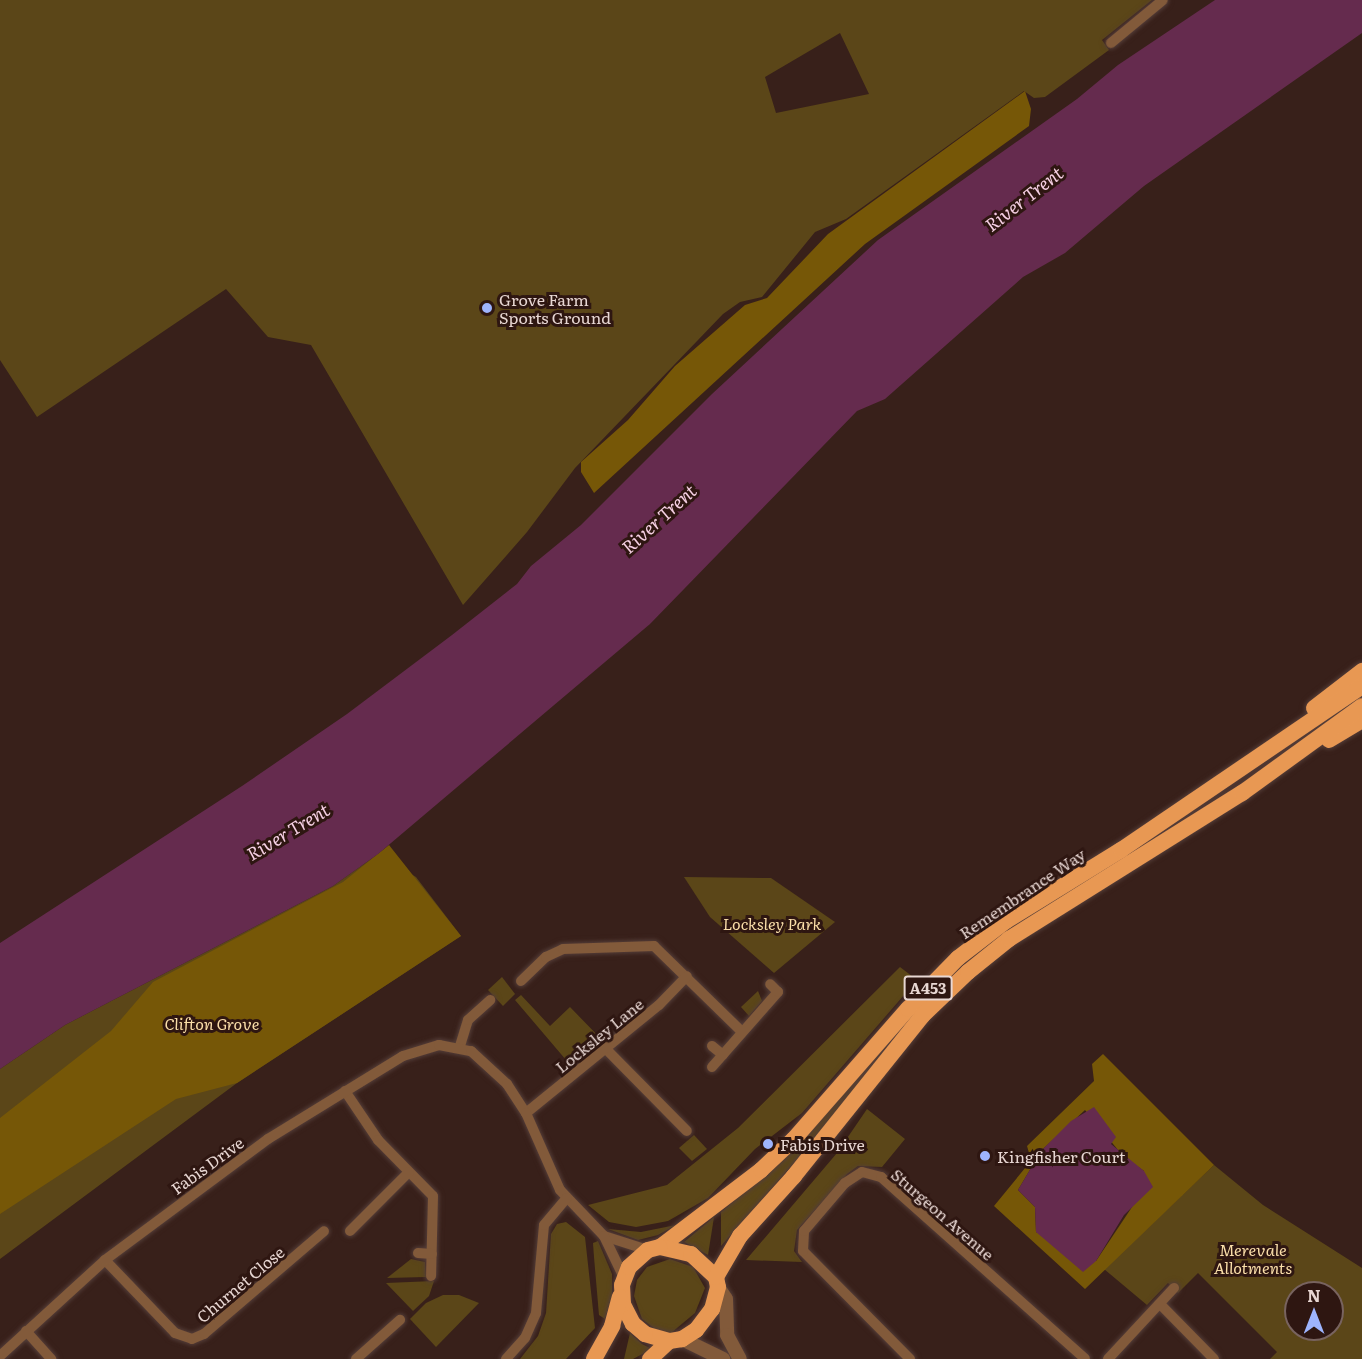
<!DOCTYPE html>
<style>
body{margin:0}
#map{position:relative;width:1362px;height:1359px;overflow:hidden;background:#38201a;font-family:Literata,serif}
div>[style]{position:absolute}
.green>*{inset:0;background:#5b4618}
.forest>*{inset:0;background:#765707}
.water>*{inset:0;background:#652b4e}
.roads{filter:drop-shadow(0 0 2px #543d38) drop-shadow(0 0 2px #543d38)}
.minor>*{height:10px;margin:-5px;padding:0 5px;transform-origin:5px;border-radius:5px;background:#825a3a}
.tertiary>*{height:14px;margin:-7px;padding:0 7px;transform-origin:7px;border-radius:7px;background:#825a3a}
.trunk>*{height:16px;margin:-8px;padding:0 8px;transform-origin:8px;border-radius:8px;background:#e89853}
.dots>*{width:16px;height:16px;translate:-50% -50%;box-sizing:border-box;border:3px solid #2e1611;border-radius:50%}
span{translate:-50% -50%;white-space:nowrap;text-align:center;line-height:1.15;-webkit-text-stroke:6px #2e1611;paint-order:stroke}
.shield-label span{padding:2px 4px;background:#2e1611;border:2px solid;border-radius:4px;-webkit-text-stroke-width:0}
.shield-label{font-size:15px;color:#e8d7d3;font-weight:700}
.poi-label{font-size:16px;color:#e8d7d3}
.left{translate:0 -50%;text-align:left}
.street-label{font-size:16px;color:#e8d7d3}
.park-label{font-size:16px;color:#fadea9;font-style:italic}
.water-label{font-size:18px;color:#f6d0e4;font-style:italic}
.north{position:absolute;left:1284px;top:1281px;width:60px;height:60px;box-sizing:border-box;background:#2e1611;border:2px solid #78635f;border-radius:50%;rotate:0deg;font-size:16px;font-weight:700;line-height:24px;text-align:center;color:#e8d7d3}
.north::after{content:'';display:block;margin:auto;width:21px;height:27px;background:#9eb4fd;clip-path:polygon(50% 0,100% 100%,50% 72%,0 100%)}
</style>
<div id="map">
<div class="green">
<div style="clip-path:polygon(evenodd,0 0,1152px 0,1102px 40px,1109px 50px,1045px 97px,1034px 98px,1024px 91px,846px 219px,815px 232px,762px 297px,740px 302px,723px 314px,575px 468px,527px 532px,463px 605px,311px 345px,268px 337px,226px 289px,37px 417px,0 360px,0 0,840px 33px,869px 94px,776px 113px,765px 77px,840px 33px)"></div>
<div style="clip-path:polygon(378px 854px,416px 877px,461px 936px,237px 1083px,0 1259px,0 1069px,65px 1025px,333px 886px)"></div>
<div style="clip-path:polygon(684px 877px,771px 878px,835px 922px,774px 973px,710px 917px)"></div>
<div style="clip-path:polygon(1081px 884px,1011px 930px,815px 1139px,721px 1246px,721px 1212px,766px 1174px,956px 969px,997px 937px)"></div>
<div style="clip-path:polygon(900px 967px,917px 980px,802px 1113px,755px 1149px,708px 1198px,668px 1221px,636px 1227px,609px 1222px,588px 1205px,667px 1185px,738px 1128px)"></div>
<div style="clip-path:polygon(502px 977px,515px 994px,503px 1006px,488px 990px)"></div>
<div style="clip-path:polygon(758px 991px,762px 1001px,749px 1016px,741px 1007px)"></div>
<div style="clip-path:polygon(521px 995px,550px 1026px,570px 1007px,603px 1041px,572px 1067px,515px 1000px)"></div>
<div style="clip-path:polygon(867px 1109px,905px 1139px,882px 1167px,858px 1166px,847px 1174px,797px 1230px,794px 1251px,802px 1262px,746px 1260px,837px 1153px)"></div>
<div style="clip-path:polygon(694px 1135px,707px 1149px,692px 1161px,679px 1148px)"></div>
<div style="clip-path:polygon(evenodd,1214px 1165px,1263px 1205px,1362px 1268px,1362px 1359px,1270px 1359px,1277px 1352px,1198px 1273px,1178px 1293px,1168px 1283px,1147px 1305px,1104px 1269px,1214px 1165px,1296px 1293px,1332px 1293px,1332px 1329px,1296px 1329px,1296px 1293px)"></div>
<div style="clip-path:polygon(714px 1217px,708px 1255px,684px 1242px)"></div>
<div style="clip-path:polygon(566px 1222px,585px 1237px,595px 1328px,566px 1359px,520px 1359px,538px 1336px,546px 1313px,551px 1234px,557px 1224px)"></div>
<div style="clip-path:polygon(676px 1225px,658px 1235px,638px 1240px,608px 1229px,641px 1232px)"></div>
<div style="clip-path:polygon(598px 1241px,612px 1274px,612px 1297px,605px 1319px,599px 1315px,594px 1257px,593px 1243px)"></div>
<div style="clip-path:polygon(411px 1259px,425px 1262px,426px 1277px,387px 1278px)"></div>
<div style="clip-path:polygon(670px 1259px,693px 1267px,705px 1288px,695px 1313px,671px 1333px,655px 1329px,642px 1319px,634px 1296px,637px 1280px,647px 1267px)"></div>
<div style="clip-path:polygon(434px 1281px,429px 1296px,413px 1311px,386px 1283px)"></div>
<div style="clip-path:polygon(443px 1295px,459px 1295px,479px 1303px,436px 1347px,410px 1319px,426px 1303px)"></div>
<div style="clip-path:polygon(630px 1333px,642px 1344px,652px 1349px,633px 1359px,624px 1359px)"></div>
</div>
<div class="forest">
<div style="clip-path:polygon(1025px 91px,1031px 109px,1029px 126px,865px 244px,594px 493px,581px 472px,581px 462px,628px 420px,675px 366px,745px 305px,767px 298px,828px 234px)"></div>
<div style="clip-path:polygon(389px 845px,461px 936px,237px 1083px,176px 1099px,0 1214px,0 1118px,111px 1031px,153px 982px,343px 882px)"></div>
<div style="clip-path:polygon(1103px 1054px,1214px 1165px,1085px 1289px,994px 1206px,1030px 1162px,1031px 1168px,1018px 1190px,1035px 1207px,1036px 1232px,1096px 1261px,1132px 1207px,1144px 1171px,1123px 1156px,1085px 1110px,1031px 1160px,1027px 1146px,1094px 1081px,1092px 1064px)"></div>
</div>
<div class="water">
<div style="clip-path:polygon(1215px 0,1362px 0,1362px 33px,1144px 186px,1065px 253px,1023px 277px,885px 399px,857px 411px,650px 624px,378px 854px,333px 886px,65px 1025px,0 1069px,0 943px,242px 786px,347px 714px,452px 635px,517px 584px,531px 566px,581px 525px,712px 394px,878px 240px,1077px 99px,1118px 65px)"></div>
<div style="clip-path:polygon(1094px 1107px,1116px 1137px,1111px 1144px,1144px 1171px,1153px 1187px,1124px 1215px,1096px 1261px,1083px 1272px,1036px 1232px,1035px 1207px,1018px 1190px,1031px 1168px,1030px 1162px,1071px 1121px)"></div>
</div>
<div class="roads">
<div class="minor">
<div style="left:1111px;top:43px;width:67px;rotate:-39.6deg"></div>
<div style="left:521px;top:981px;width:35px;rotate:-44deg"></div>
<div style="left:546px;top:957px;width:19px;rotate:-25deg"></div>
<div style="left:563px;top:949px;width:91px;rotate:-1.9deg"></div>
<div style="left:654px;top:946px;width:123px;rotate:44.3deg"></div>
<div style="left:460px;top:1046px;width:27px;rotate:-73deg"></div>
<div style="left:468px;top:1020px;width:30px;rotate:-42deg"></div>
<div style="left:712px;top:1046px;width:14px;rotate:39deg"></div>
<div style="left:606px;top:1049px;width:115px;rotate:45.4deg"></div>
<div style="left:712px;top:1067px;width:100px;rotate:-48.7deg"></div>
<div style="left:778px;top:992px;width:11px;rotate:-135deg"></div>
<div style="left:345px;top:1091px;width:59px;rotate:56deg"></div>
<div style="left:378px;top:1140px;width:78px;rotate:45.5deg"></div>
<div style="left:433px;top:1196px;width:80px;rotate:91.4deg"></div>
<div style="left:526px;top:1113px;width:171px;rotate:-39.1deg"></div>
<div style="left:659px;top:1005px;width:40px;rotate:-46deg"></div>
<div style="left:350px;top:1231px;width:83px;rotate:-45deg"></div>
<div style="left:604px;top:1236px;width:46px;rotate:17.7deg"></div>
<div style="left:418px;top:1253px;width:14px;rotate:4deg"></div>
<div style="left:105px;top:1260px;width:101px;rotate:46.2deg"></div>
<div style="left:175px;top:1333px;width:18px;rotate:19deg"></div>
<div style="left:192px;top:1339px;width:13px;rotate:-23deg"></div>
<div style="left:204px;top:1334px;width:158px;rotate:-40.6deg"></div>
<div style="left:1160px;top:1304px;width:77px;rotate:45.5deg"></div>
<div style="left:26px;top:1331px;width:38px;rotate:48deg"></div>
<div style="left:0;top:1356px;width:142px;rotate:-42.4deg"></div>
<div style="left:105px;top:1260px;width:203px;rotate:-36.6deg"></div>
<div style="left:268px;top:1139px;width:158px;rotate:-31.6deg"></div>
<div style="left:403px;top:1056px;width:38px;rotate:-17deg"></div>
<div style="left:439px;top:1045px;width:33px;rotate:11deg"></div>
<div style="left:471px;top:1051px;width:49px;rotate:42.5deg"></div>
<div style="left:507px;top:1084px;width:35px;rotate:57deg"></div>
<div style="left:526px;top:1113px;width:84px;rotate:66.2deg"></div>
<div style="left:560px;top:1190px;width:64px;rotate:46.3deg"></div>
<div style="left:604px;top:1236px;width:47px;rotate:64.5deg"></div>
<div style="left:356px;top:1359px;width:59px;rotate:-41.6deg"></div>
<div style="left:506px;top:1359px;width:28px;rotate:-48deg"></div>
<div style="left:525px;top:1338px;width:27px;rotate:-66deg"></div>
<div style="left:536px;top:1313px;width:88px;rotate:-84.8deg"></div>
<div style="left:544px;top:1225px;width:35px;rotate:-50deg"></div>
<div style="left:910px;top:1359px;width:152px;rotate:-134.7deg"></div>
<div style="left:803px;top:1251px;width:20px;rotate:-87deg"></div>
<div style="left:804px;top:1231px;width:63px;rotate:-49.5deg"></div>
<div style="left:845px;top:1183px;width:20px;rotate:-33deg"></div>
<div style="left:862px;top:1172px;width:20px;rotate:15deg"></div>
<div style="left:881px;top:1177px;width:273px;rotate:41.7deg"></div>
<div style="left:1108px;top:1359px;width:97px;rotate:-47.1deg"></div>
</div>
<div class="tertiary">
<div style="left:718px;top:1287px;width:14px;rotate:56deg"></div>
<div style="left:726px;top:1299px;width:36px;rotate:88deg"></div>
<div style="left:727px;top:1335px;width:27px;rotate:62deg"></div>
<div style="left:682px;top:1339px;width:46px;rotate:26deg"></div>
</div>
<div class="trunk">
<div style="left:1314px;top:708px;width:61px;rotate:-37.6deg"></div>
<div style="left:1329px;top:740px;width:39px;rotate:-31deg"></div>
<div style="left:660px;top:1247px;width:127px;rotate:-37.3deg"></div>
<div style="left:761px;top:1170px;width:45px;rotate:-43.2deg"></div>
<div style="left:794px;top:1139px;width:173px;rotate:-48.8deg"></div>
<div style="left:908px;top:1009px;width:71px;rotate:-45.6deg"></div>
<div style="left:958px;top:958px;width:61px;rotate:-37.6deg"></div>
<div style="left:1006px;top:921px;width:135px;rotate:-31.7deg"></div>
<div style="left:1121px;top:850px;width:292px;rotate:-34.2deg"></div>
<div style="left:660px;top:1247px;width:32px;rotate:13deg"></div>
<div style="left:691px;top:1254px;width:34px;rotate:43deg"></div>
<div style="left:716px;top:1277px;width:10px;rotate:79deg"></div>
<div style="left:718px;top:1287px;width:23px;rotate:105deg"></div>
<div style="left:712px;top:1309px;width:26px;rotate:127deg"></div>
<div style="left:696px;top:1330px;width:17px;rotate:147deg"></div>
<div style="left:682px;top:1339px;width:13px;rotate:171deg"></div>
<div style="left:669px;top:1341px;width:25px;rotate:-164deg"></div>
<div style="left:645px;top:1334px;width:16px;rotate:-140deg"></div>
<div style="left:633px;top:1324px;width:22px;rotate:-117deg"></div>
<div style="left:623px;top:1304px;width:19px;rotate:-93deg"></div>
<div style="left:622px;top:1285px;width:19px;rotate:-69deg"></div>
<div style="left:629px;top:1267px;width:25px;rotate:-42deg"></div>
<div style="left:648px;top:1250px;width:12px;rotate:-14deg"></div>
<div style="left:716px;top:1277px;width:48px;rotate:-59.7deg"></div>
<div style="left:740px;top:1236px;width:81px;rotate:-48deg"></div>
<div style="left:794px;top:1176px;width:205px;rotate:-51.3deg"></div>
<div style="left:922px;top:1016px;width:64px;rotate:-43.7deg"></div>
<div style="left:968px;top:972px;width:53px;rotate:-38.8deg"></div>
<div style="left:1009px;top:939px;width:275px;rotate:-32.1deg"></div>
<div style="left:1242px;top:793px;width:148px;rotate:-35.9deg"></div>
<div style="left:594px;top:1359px;width:38px;rotate:-61deg"></div>
<div style="left:612px;top:1326px;width:30px;rotate:-75deg"></div>
<div style="left:650px;top:1359px;width:26px;rotate:-43deg"></div>
</div>
</div>
<div class="dots">
<div style="left:487px;top:308px;background:#9eb4fd"></div>
<div style="left:768px;top:1144px;background:#9eb4fd"></div>
<div style="left:985px;top:1156px;background:#9eb4fd"></div>
</div>
<div class="shield-label">
<span style="left:928px;top:988px">A453</span>
</div>
<div class="poi-label">
<span class="left" style="left:499px;top:308px">Grove Farm<br>Sports Ground</span>
<span class="left" style="left:780px;top:1144px">Fabis Drive</span>
<span class="left" style="left:997px;top:1156px">Kingfisher Court</span>
</div>
<div class="street-label">
<span style="left:1022px;top:893px;rotate:-34deg">Remembrance Way</span>
<span style="left:599px;top:1035px;rotate:-39deg">Locksley Lane</span>
<span style="left:207px;top:1165px;rotate:-36deg">Fabis Drive</span>
<span style="left:943px;top:1214px;rotate:41deg">Sturgeon Avenue</span>
<span style="left:240px;top:1284px;rotate:-40deg">Churnet Close</span>
</div>
<div class="park-label">
<span style="left:772px;top:923px">Locksley Park</span>
<span style="left:212px;top:1023px">Clifton Grove</span>
<span style="left:1253px;top:1258px">Merevale<br>Allotments</span>
</div>
<div class="water-label">
<span style="left:1024px;top:199px;rotate:-38deg">River Trent</span>
<span style="left:659px;top:519px;rotate:-42deg">River Trent</span>
<span style="left:288px;top:832px;rotate:-31deg">River Trent</span>
</div>
<div class="north">N</div>
</div>
